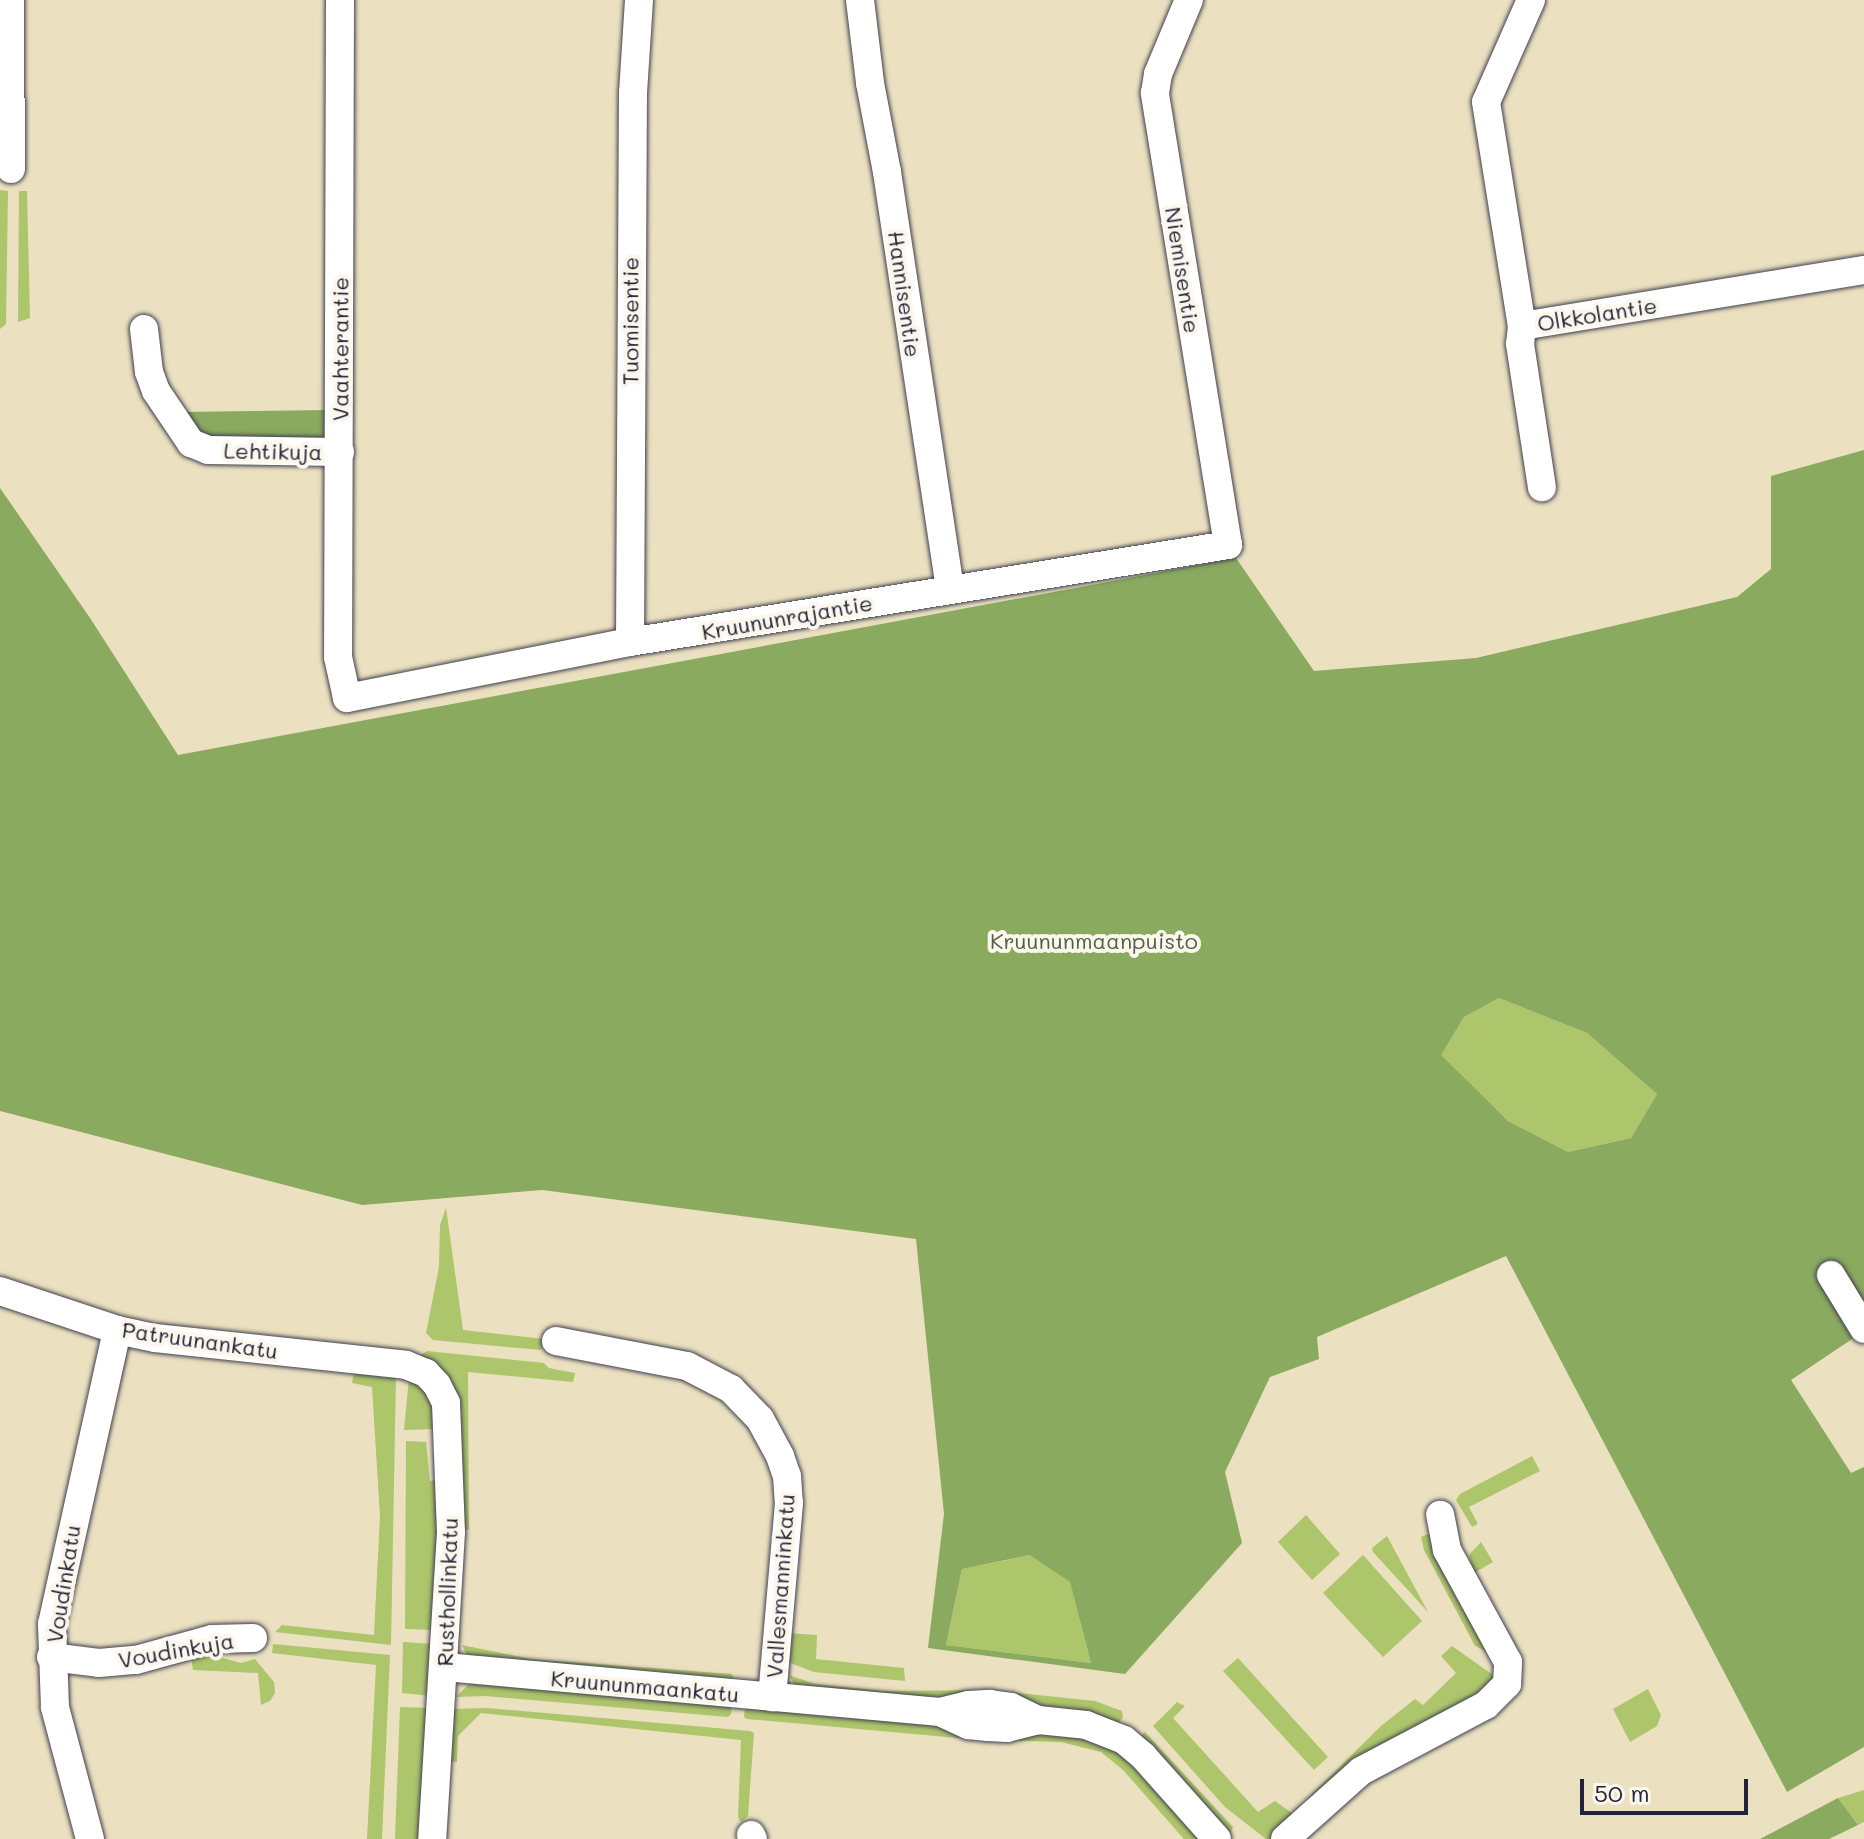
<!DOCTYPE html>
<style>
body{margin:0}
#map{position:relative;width:1864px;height:1839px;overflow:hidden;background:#ebe1c0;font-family:Mali,sans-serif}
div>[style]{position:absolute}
.green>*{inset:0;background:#adc56b}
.forest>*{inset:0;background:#8aaa5f}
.roads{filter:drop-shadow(0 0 2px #403f4f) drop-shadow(0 0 2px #403f4f)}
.minor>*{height:28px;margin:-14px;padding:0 14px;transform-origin:14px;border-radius:14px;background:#fff}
span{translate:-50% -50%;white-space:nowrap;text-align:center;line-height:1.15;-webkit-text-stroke:8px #fbf7ec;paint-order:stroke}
.street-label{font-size:22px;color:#22223b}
.park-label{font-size:22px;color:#535b4c}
.scale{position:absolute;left:1580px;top:1779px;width:168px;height:36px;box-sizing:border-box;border:4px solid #22223b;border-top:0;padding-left:10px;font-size:24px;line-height:28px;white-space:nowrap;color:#22223b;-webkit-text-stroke:6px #fbf7ec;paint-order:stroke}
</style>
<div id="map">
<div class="green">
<div style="clip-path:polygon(0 190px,8px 191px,6px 324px,0 329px)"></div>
<div style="clip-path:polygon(19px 191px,27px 191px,30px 318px,18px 322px)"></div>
<div style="clip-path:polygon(1499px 998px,1587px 1033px,1657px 1094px,1631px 1138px,1568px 1152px,1508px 1121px,1440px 1056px,1464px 1017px)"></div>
<div style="clip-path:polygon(446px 1208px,463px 1330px,545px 1339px,541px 1350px,433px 1340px,426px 1333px,439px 1267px,440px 1225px)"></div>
<div style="clip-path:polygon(427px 1351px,544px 1363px,549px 1368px,575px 1373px,573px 1382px,468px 1372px,469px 1530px,461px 1529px,456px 1396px,447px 1375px,418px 1357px)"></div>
<div style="clip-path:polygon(354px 1371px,396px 1376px,391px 1645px,275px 1632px,282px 1625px,374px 1635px,380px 1516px,372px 1387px,352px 1383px)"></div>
<div style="clip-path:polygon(409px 1378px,427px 1392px,433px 1405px,437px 1429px,404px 1430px)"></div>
<div style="clip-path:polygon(406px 1441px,426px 1442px,430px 1481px,440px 1480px,436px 1630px,405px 1629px)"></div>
<div style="clip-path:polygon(1532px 1456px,1540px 1471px,1469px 1507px,1478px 1524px,1472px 1527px,1456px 1500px,1460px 1494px)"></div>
<div style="clip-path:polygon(1306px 1515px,1340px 1554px,1312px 1580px,1278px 1542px)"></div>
<div style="clip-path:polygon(1428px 1534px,1486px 1640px,1492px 1654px,1475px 1646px,1424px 1550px,1421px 1537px)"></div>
<div style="clip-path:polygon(1387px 1536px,1428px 1612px,1373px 1552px,1372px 1548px)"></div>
<div style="clip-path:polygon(1481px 1542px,1493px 1562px,1474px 1573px,1469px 1555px)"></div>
<div style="clip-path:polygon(1031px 1555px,1070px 1581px,1091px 1663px,946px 1645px,962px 1569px)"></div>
<div style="clip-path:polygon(1363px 1555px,1422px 1621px,1383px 1657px,1323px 1593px)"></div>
<div style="clip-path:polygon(787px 1633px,817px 1635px,816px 1659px,904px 1668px,905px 1681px,814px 1672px,785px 1661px)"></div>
<div style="clip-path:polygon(403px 1642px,434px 1644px,432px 1696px,402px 1693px)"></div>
<div style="clip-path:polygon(273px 1644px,390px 1655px,382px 1839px,367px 1839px,376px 1665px,272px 1653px)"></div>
<div style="clip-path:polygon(462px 1645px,531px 1659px,732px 1674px,734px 1684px,467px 1655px)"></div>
<div style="clip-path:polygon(1452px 1646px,1493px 1675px,1488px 1686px,1310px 1802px,1307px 1799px,1381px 1726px,1415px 1699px,1423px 1705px,1456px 1673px,1441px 1656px)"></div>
<div style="clip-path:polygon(205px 1653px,241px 1663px,255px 1659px,274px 1682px,275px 1693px,270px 1701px,261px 1705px,258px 1673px,193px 1670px,191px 1657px)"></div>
<div style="clip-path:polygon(1238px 1658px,1328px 1757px,1314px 1770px,1223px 1671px)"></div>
<div style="clip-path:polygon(789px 1675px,815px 1684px,884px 1691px,982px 1690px,984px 1697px,923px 1697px,795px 1686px)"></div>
<div style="clip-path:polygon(478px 1683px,732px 1705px,731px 1714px,728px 1717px,485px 1696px,456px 1697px,469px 1684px)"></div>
<div style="clip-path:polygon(1648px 1689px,1661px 1715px,1657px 1726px,1630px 1742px,1613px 1709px)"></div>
<div style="clip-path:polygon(999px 1691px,1095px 1701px,1122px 1711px,1123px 1717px,1118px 1724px,1018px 1700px,997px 1693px)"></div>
<div style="clip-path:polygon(1177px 1702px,1185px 1706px,1173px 1718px,1258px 1812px,1275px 1801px,1296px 1816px,1271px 1839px,1266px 1839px,1225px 1807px,1153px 1726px)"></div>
<div style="clip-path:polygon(400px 1707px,430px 1708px,421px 1839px,395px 1839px)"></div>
<div style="clip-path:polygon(745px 1707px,903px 1720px,979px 1733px,980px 1740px,747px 1719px,744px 1717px)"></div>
<div style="clip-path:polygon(487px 1708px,750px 1731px,754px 1733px,748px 1816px,741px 1822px,738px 1817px,741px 1740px,481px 1713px,458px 1736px,457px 1762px,448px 1761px,452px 1709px)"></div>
<div style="clip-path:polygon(1145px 1732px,1233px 1827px,1229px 1837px,1140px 1737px)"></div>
<div style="clip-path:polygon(1067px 1734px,1083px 1736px,1124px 1756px,1202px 1839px,1184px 1839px,1123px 1770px,1101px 1752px,1061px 1742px,995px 1740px,993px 1735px)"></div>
<div style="clip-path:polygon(1864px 1790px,1864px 1822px,1858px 1825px,1838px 1798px)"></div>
</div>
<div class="forest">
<div style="clip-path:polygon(329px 410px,329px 440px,228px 440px,197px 434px,178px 412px)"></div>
<div style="clip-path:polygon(evenodd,1864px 450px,1864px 1331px,1791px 1380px,1851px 1473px,1864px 1467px,1864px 1747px,1787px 1792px,1506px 1256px,1317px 1337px,1319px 1359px,1270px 1377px,1225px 1472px,1242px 1543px,1125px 1674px,928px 1648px,944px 1514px,916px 1239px,542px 1190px,362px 1205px,0 1111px,0 488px,90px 618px,178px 755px,1236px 558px,1314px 671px,1476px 658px,1737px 597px,1771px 569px,1771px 476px,1864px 450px,1499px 998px,1587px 1033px,1657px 1094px,1631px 1138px,1568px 1152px,1508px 1121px,1441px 1055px,1464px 1017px,1499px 998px,1864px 450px,1030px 1555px,1070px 1582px,1091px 1663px,946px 1645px,962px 1569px,1030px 1555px)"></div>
<div style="clip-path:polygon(1838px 1798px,1858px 1825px,1829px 1839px,1760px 1839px)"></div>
</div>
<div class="roads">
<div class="minor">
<div style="left:10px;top:0;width:169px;rotate:89.7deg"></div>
<div style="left:340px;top:0;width:657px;rotate:90.17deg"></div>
<div style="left:338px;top:657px;width:42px;rotate:77.6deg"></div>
<div style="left:347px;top:698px;width:288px;rotate:-11.2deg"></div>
<div style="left:630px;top:642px;width:606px;rotate:-9.21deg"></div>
<div style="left:1228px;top:545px;width:458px;rotate:-99.2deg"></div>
<div style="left:1155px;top:93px;width:19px;rotate:-81deg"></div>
<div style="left:1158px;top:74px;width:80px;rotate:-67.3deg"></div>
<div style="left:860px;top:0;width:84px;rotate:83.1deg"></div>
<div style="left:870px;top:83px;width:91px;rotate:79.2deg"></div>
<div style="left:887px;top:172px;width:422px;rotate:81.4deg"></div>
<div style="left:1531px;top:0;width:111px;rotate:113.8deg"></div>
<div style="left:1486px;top:102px;width:227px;rotate:80.9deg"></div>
<div style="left:1522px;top:326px;width:347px;rotate:-9.3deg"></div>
<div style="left:1522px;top:326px;width:18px;rotate:96deg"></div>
<div style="left:1520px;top:344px;width:145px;rotate:81.3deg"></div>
<div style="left:144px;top:329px;width:43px;rotate:83.4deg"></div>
<div style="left:149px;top:372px;width:20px;rotate:70deg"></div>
<div style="left:156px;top:391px;width:63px;rotate:56.1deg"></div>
<div style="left:191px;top:443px;width:18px;rotate:22deg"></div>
<div style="left:208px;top:450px;width:132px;rotate:0.9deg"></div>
<div style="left:630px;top:642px;width:549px;rotate:-89.69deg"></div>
<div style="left:633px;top:93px;width:93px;rotate:-86.3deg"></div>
<div style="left:1831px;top:1275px;width:63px;rotate:58.6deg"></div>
<div style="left:0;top:1291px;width:123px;rotate:18.4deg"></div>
<div style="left:117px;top:1330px;width:39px;rotate:12deg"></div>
<div style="left:155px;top:1338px;width:252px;rotate:6.1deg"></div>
<div style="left:406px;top:1365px;width:22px;rotate:22deg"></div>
<div style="left:426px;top:1373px;width:16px;rotate:47deg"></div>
<div style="left:437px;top:1385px;width:20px;rotate:63deg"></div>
<div style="left:446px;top:1403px;width:129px;rotate:87.8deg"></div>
<div style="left:451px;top:1532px;width:308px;rotate:93.5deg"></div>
<div style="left:556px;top:1341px;width:133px;rotate:10.8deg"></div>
<div style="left:687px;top:1366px;width:50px;rotate:27.6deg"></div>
<div style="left:731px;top:1389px;width:42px;rotate:46deg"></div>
<div style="left:760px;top:1419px;width:42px;rotate:61.6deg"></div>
<div style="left:780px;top:1456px;width:21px;rotate:71deg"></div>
<div style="left:787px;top:1476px;width:27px;rotate:86deg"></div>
<div style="left:789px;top:1503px;width:195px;rotate:95deg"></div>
<div style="left:51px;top:1657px;width:48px;rotate:7.1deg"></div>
<div style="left:99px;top:1663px;width:37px;rotate:-5deg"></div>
<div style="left:136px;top:1660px;width:79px;rotate:-15.4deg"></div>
<div style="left:212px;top:1639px;width:41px;rotate:-1.4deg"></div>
<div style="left:445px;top:1667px;width:497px;rotate:5.2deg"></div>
<div style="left:940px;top:1712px;width:31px;rotate:25deg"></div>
<div style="left:968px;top:1725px;width:20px;rotate:6deg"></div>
<div style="left:988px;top:1727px;width:19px;rotate:3deg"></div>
<div style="left:1007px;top:1728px;width:32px;rotate:-14deg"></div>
<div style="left:1038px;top:1720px;width:48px;rotate:5.9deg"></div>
<div style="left:1086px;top:1725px;width:41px;rotate:21.5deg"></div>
<div style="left:1124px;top:1740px;width:25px;rotate:40deg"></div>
<div style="left:1143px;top:1756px;width:111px;rotate:48.3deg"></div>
<div style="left:940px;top:1712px;width:29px;rotate:-14deg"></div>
<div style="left:968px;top:1705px;width:22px;rotate:-3deg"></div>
<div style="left:990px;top:1704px;width:21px;rotate:8deg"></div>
<div style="left:1011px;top:1707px;width:30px;rotate:26deg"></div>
<div style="left:751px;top:1835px;width:4px;rotate:63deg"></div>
<div style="left:90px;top:1839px;width:137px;rotate:-104.9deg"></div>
<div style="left:55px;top:1707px;width:83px;rotate:-92.1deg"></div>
<div style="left:52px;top:1624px;width:301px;rotate:-77.5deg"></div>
<div style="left:1285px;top:1839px;width:102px;rotate:-41.8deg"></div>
<div style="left:1361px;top:1771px;width:141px;rotate:-27.8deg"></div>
<div style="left:1486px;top:1705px;width:30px;rotate:-45deg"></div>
<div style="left:1507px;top:1684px;width:22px;rotate:-87deg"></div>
<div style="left:1508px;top:1662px;width:128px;rotate:-118.6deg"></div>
<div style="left:1447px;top:1550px;width:36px;rotate:-101deg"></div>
</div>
</div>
<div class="street-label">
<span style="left:1183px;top:270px;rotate:81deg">Niemisentie</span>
<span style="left:905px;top:294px;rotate:82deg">Hannisentie</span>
<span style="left:1597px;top:314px;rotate:-9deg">Olkkolantie</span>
<span style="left:630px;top:321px;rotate:-90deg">Tuomisentie</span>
<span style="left:340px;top:349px;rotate:-90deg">Vaahterantie</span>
<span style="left:273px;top:451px;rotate:1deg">Lehtikuja</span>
<span style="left:787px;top:617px;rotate:-10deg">Kruununrajantie</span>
<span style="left:200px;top:1340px;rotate:8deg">Patruunankatu</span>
<span style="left:63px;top:1584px;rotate:-81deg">Voudinkatu</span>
<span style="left:780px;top:1586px;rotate:-86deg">Vallesmanninkatu</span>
<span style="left:447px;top:1592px;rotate:-88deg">Rusthollinkatu</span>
<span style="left:176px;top:1650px;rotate:-10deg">Voudinkuja</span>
<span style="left:645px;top:1686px;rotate:5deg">Kruununmaankatu</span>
</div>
<div class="park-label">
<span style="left:1094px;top:941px">Kruununmaanpuisto</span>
</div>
<div class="scale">50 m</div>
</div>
